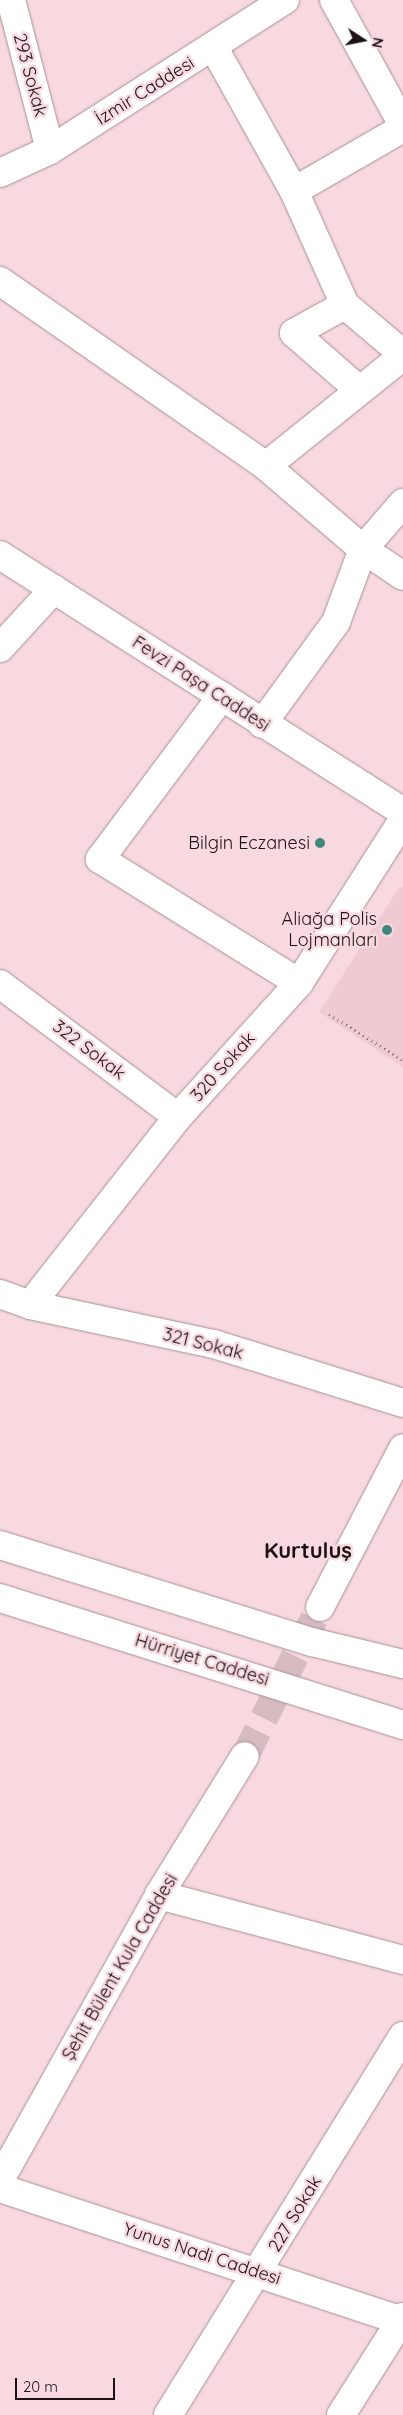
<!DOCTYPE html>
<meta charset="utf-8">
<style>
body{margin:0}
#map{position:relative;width:403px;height:2415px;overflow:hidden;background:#f7d9df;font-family:Quicksand,sans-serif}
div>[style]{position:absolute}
.built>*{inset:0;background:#f0cad2}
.minor-tunnel>*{height:28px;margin-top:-14px;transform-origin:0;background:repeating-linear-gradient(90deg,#d6bbc1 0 28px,transparent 0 42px)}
.path>*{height:3px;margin-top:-1.5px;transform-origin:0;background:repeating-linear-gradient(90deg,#8e797d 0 1px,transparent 0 5px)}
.roads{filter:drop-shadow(0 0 1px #aa8f94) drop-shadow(0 0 1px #aa8f94)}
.minor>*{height:28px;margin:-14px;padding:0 14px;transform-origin:14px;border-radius:14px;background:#fff}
.highway>*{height:28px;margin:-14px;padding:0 14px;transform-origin:14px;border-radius:14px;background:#fff}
.dots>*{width:14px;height:14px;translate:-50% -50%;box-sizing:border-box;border:2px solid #f7d9df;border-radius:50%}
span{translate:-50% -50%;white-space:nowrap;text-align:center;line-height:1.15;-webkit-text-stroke:5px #f7d9df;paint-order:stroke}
.street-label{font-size:18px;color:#1c1214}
.poi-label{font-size:18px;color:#1c1214}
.right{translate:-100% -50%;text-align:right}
.district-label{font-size:22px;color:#1c1214;font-weight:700}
.north{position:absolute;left:338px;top:15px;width:50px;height:50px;-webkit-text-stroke:4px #f7d9df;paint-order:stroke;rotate:101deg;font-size:14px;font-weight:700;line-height:20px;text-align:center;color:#1c1214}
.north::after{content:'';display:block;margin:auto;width:18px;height:22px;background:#1c1214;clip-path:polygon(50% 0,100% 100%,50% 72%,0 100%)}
.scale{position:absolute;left:15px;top:2378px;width:100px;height:22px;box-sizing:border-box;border:2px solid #1c1214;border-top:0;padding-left:6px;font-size:15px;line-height:18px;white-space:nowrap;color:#1c1214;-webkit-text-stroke:4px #f7d9df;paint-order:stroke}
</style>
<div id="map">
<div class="built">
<div style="clip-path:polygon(400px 886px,403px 888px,403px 1067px,319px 1012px)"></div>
</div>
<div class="minor-tunnel">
<div style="left:245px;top:1756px;width:167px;rotate:-63.3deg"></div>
</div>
<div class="path">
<div style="left:329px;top:1014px;width:87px;rotate:31.9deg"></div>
</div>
<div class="roads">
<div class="minor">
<div style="left:11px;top:0;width:155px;rotate:75.4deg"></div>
<div style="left:334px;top:0;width:143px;rotate:61.1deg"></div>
<div style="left:214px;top:48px;width:164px;rotate:60.8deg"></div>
<div style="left:294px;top:191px;width:125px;rotate:65.9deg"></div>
<div style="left:0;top:173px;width:55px;rotate:-24.7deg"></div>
<div style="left:50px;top:150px;width:279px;rotate:-32.6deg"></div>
<div style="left:294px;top:191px;width:126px;rotate:-30deg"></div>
<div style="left:0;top:281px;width:324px;rotate:34.8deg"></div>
<div style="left:266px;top:466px;width:128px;rotate:40.6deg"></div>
<div style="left:363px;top:549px;width:48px;rotate:34deg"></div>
<div style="left:358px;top:389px;width:85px;rotate:-138.8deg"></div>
<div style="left:294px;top:333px;width:58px;rotate:-28.8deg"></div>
<div style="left:345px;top:305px;width:76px;rotate:40.2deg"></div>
<div style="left:266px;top:466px;width:176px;rotate:-38.8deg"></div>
<div style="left:0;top:555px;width:478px;rotate:32.5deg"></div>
<div style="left:0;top:648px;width:80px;rotate:-47.5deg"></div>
<div style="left:222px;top:696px;width:204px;rotate:126.8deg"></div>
<div style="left:100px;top:859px;width:234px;rotate:31.9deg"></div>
<div style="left:262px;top:724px;width:126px;rotate:-54deg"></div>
<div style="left:336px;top:622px;width:78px;rotate:-69.7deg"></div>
<div style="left:363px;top:549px;width:61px;rotate:-49deg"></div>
<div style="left:0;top:984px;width:222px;rotate:36.8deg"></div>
<div style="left:0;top:1294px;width:32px;rotate:20deg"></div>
<div style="left:30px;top:1305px;width:188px;rotate:12deg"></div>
<div style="left:214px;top:1344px;width:198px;rotate:17.3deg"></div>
<div style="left:30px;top:1305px;width:239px;rotate:-51.8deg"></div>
<div style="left:178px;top:1117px;width:181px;rotate:-47.9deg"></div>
<div style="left:299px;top:983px;width:193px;rotate:-57.5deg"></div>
<div style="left:320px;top:1607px;width:179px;rotate:-62.4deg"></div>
<div style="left:159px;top:1895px;width:253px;rotate:14.9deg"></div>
<div style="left:0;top:2180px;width:326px;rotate:-60.8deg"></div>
<div style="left:159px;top:1895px;width:163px;rotate:-58.3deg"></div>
<div style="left:0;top:2188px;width:424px;rotate:18.3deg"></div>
<div style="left:168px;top:2415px;width:446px;rotate:-58.2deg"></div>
<div style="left:341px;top:2415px;width:116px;rotate:-57.7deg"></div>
</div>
<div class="highway">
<div style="left:0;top:1545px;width:327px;rotate:17.3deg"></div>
<div style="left:312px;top:1642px;width:94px;rotate:13.6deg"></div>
<div style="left:0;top:1598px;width:423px;rotate:17.5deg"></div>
</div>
</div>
<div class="dots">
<div style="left:320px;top:843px;background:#41867d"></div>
<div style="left:387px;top:930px;background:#41867d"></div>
</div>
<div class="street-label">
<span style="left:30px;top:75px;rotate:75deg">293 Sokak</span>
<span style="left:145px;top:91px;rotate:-32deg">İzmir Caddesi</span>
<span style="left:201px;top:684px;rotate:33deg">Fevzi Paşa Caddesi</span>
<span style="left:89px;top:1050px;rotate:37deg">322 Sokak</span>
<span style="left:223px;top:1067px;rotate:-48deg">320 Sokak</span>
<span style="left:203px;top:1344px;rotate:14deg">321 Sokak</span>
<span style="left:202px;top:1660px;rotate:17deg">Hürriyet Caddesi</span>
<span style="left:120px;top:1967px;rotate:-60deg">Şehit Bülent Kula Caddesi</span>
<span style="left:295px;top:2214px;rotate:-59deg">227 Sokak</span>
<span style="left:202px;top:2254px;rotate:18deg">Yunus Nadi Caddesi</span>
</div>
<div class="poi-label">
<span class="right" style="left:310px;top:843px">Bilgin Eczanesi</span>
<span class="right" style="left:377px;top:930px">Aliağa Polis<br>Lojmanları</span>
</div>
<div class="district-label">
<span style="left:308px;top:1551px">Kurtuluş</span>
</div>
<div class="north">N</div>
<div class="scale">20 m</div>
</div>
